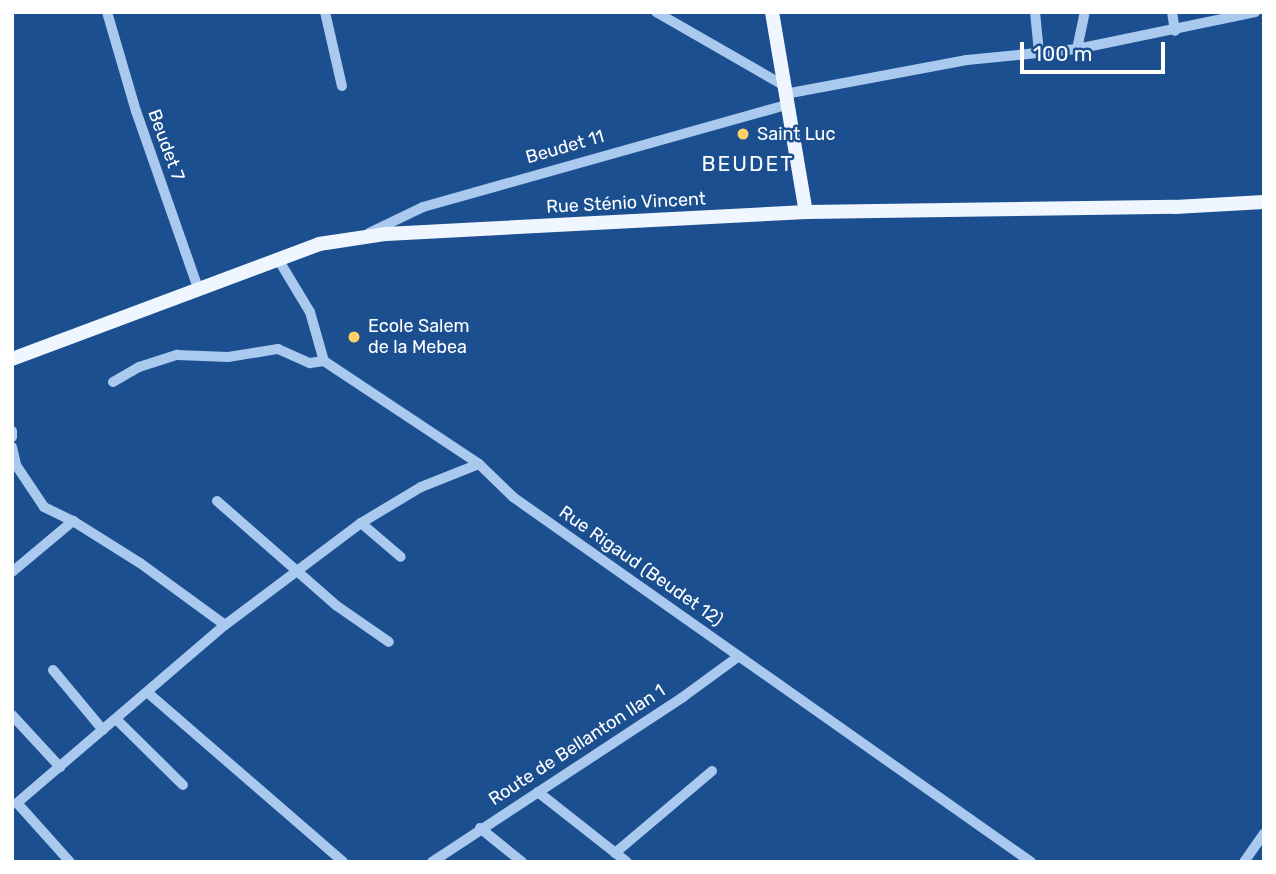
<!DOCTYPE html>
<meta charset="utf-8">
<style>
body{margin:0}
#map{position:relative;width:1276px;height:874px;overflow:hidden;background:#1b4f8f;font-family:Rubik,sans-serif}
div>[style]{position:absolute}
.minor>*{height:10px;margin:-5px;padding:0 5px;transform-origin:5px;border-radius:5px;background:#a9c9ee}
.major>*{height:14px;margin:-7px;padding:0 7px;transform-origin:7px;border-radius:7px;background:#f0f6ff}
.dots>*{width:19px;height:19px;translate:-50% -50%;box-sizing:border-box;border:4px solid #1b4f8f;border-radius:50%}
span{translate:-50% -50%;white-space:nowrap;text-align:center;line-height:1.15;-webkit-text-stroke:5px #1b4f8f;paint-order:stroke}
.poi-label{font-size:18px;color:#fff}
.left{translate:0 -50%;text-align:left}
.street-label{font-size:18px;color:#fff}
.quarter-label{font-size:21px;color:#fff;letter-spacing:2px}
.frame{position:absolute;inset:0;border:14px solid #fff;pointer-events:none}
.scale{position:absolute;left:1020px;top:42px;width:145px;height:32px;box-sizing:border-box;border:4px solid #fff;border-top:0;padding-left:9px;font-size:21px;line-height:24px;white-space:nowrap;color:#fff;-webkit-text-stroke:5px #1b4f8f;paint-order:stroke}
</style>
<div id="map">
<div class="minor">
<div style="left:107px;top:12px;width:103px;rotate:73.7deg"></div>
<div style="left:136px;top:111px;width:188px;rotate:70.7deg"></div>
<div style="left:325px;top:12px;width:76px;rotate:77.1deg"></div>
<div style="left:656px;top:12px;width:146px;rotate:29.9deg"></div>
<div style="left:1035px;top:12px;width:41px;rotate:84.4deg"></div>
<div style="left:1172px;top:12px;width:19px;rotate:81deg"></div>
<div style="left:1077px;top:49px;width:38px;rotate:-78deg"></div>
<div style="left:785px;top:94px;width:185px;rotate:-10.6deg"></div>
<div style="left:967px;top:60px;width:111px;rotate:-5.7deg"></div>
<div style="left:1077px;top:49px;width:182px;rotate:-11.7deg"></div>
<div style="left:369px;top:233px;width:60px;rotate:-25.7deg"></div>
<div style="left:423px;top:207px;width:378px;rotate:-15.7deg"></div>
<div style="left:278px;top:259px;width:62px;rotate:58.9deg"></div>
<div style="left:310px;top:312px;width:51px;rotate:74.1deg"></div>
<div style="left:324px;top:361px;width:186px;rotate:33.6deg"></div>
<div style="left:479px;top:464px;width:47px;rotate:44.1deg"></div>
<div style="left:513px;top:497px;width:634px;rotate:35.17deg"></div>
<div style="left:113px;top:382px;width:30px;rotate:-30deg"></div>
<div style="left:139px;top:367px;width:40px;rotate:-18deg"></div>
<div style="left:177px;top:355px;width:51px;rotate:2.2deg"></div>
<div style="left:228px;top:357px;width:51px;rotate:-9.1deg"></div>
<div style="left:278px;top:349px;width:35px;rotate:24deg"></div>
<div style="left:310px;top:363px;width:14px;rotate:-8deg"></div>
<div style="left:12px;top:431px;width:6px;rotate:90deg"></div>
<div style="left:12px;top:447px;width:18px;rotate:77deg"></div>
<div style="left:16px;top:465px;width:50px;rotate:56.3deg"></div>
<div style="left:44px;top:507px;width:32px;rotate:26deg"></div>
<div style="left:73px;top:521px;width:79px;rotate:32.1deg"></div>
<div style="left:140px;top:563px;width:105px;rotate:36.1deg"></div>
<div style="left:217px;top:501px;width:159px;rotate:41.2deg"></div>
<div style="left:337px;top:606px;width:63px;rotate:34.7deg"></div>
<div style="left:361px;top:523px;width:52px;rotate:40.4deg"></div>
<div style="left:12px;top:572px;width:80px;rotate:-39.9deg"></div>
<div style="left:53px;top:670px;width:78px;rotate:50.2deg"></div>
<div style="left:147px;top:692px;width:259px;rotate:40.9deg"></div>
<div style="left:12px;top:715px;width:71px;rotate:47.3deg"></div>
<div style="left:116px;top:719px;width:94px;rotate:44.6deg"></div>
<div style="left:538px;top:792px;width:113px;rotate:38.2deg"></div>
<div style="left:480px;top:828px;width:54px;rotate:39deg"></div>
<div style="left:615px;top:853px;width:127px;rotate:-40.2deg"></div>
<div style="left:70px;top:862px;width:79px;rotate:-131.9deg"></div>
<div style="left:17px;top:803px;width:274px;rotate:-40.6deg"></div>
<div style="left:225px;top:625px;width:170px;rotate:-36.9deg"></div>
<div style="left:361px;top:523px;width:70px;rotate:-31deg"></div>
<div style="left:421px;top:487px;width:62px;rotate:-21.6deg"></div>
<div style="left:432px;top:862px;width:300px;rotate:-33.3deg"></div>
<div style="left:683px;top:697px;width:69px;rotate:-36.2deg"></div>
<div style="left:1244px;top:862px;width:35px;rotate:-55deg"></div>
</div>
<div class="major">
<div style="left:772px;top:12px;width:203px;rotate:80.4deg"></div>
<div style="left:12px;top:359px;width:328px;rotate:-20.5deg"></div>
<div style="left:319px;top:244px;width:68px;rotate:-8.5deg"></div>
<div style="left:386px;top:234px;width:421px;rotate:-3deg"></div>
<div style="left:806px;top:212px;width:369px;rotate:-0.8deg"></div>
<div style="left:1175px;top:207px;width:89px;rotate:-3.2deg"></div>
</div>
<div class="dots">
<div style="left:743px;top:134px;background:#ffd166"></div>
<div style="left:354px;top:337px;background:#ffd166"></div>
</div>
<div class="poi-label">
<span class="left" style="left:757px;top:134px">Saint Luc</span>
<span class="left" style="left:368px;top:337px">Ecole Salem<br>de la Mebea</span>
</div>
<div class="street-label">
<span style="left:166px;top:145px;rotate:70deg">Beudet 7</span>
<span style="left:565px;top:147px;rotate:-16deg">Beudet 11</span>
<span style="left:626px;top:203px;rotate:-3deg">Rue Sténio Vincent</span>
<span style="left:641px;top:566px;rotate:35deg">Rue Rigaud (Beudet 12)</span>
<span style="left:577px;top:745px;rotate:-33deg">Route de Bellanton Ilan 1</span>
</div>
<div class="quarter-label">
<span style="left:748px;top:164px">BEUDET</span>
</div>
<div class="frame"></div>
<div class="scale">100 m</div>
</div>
